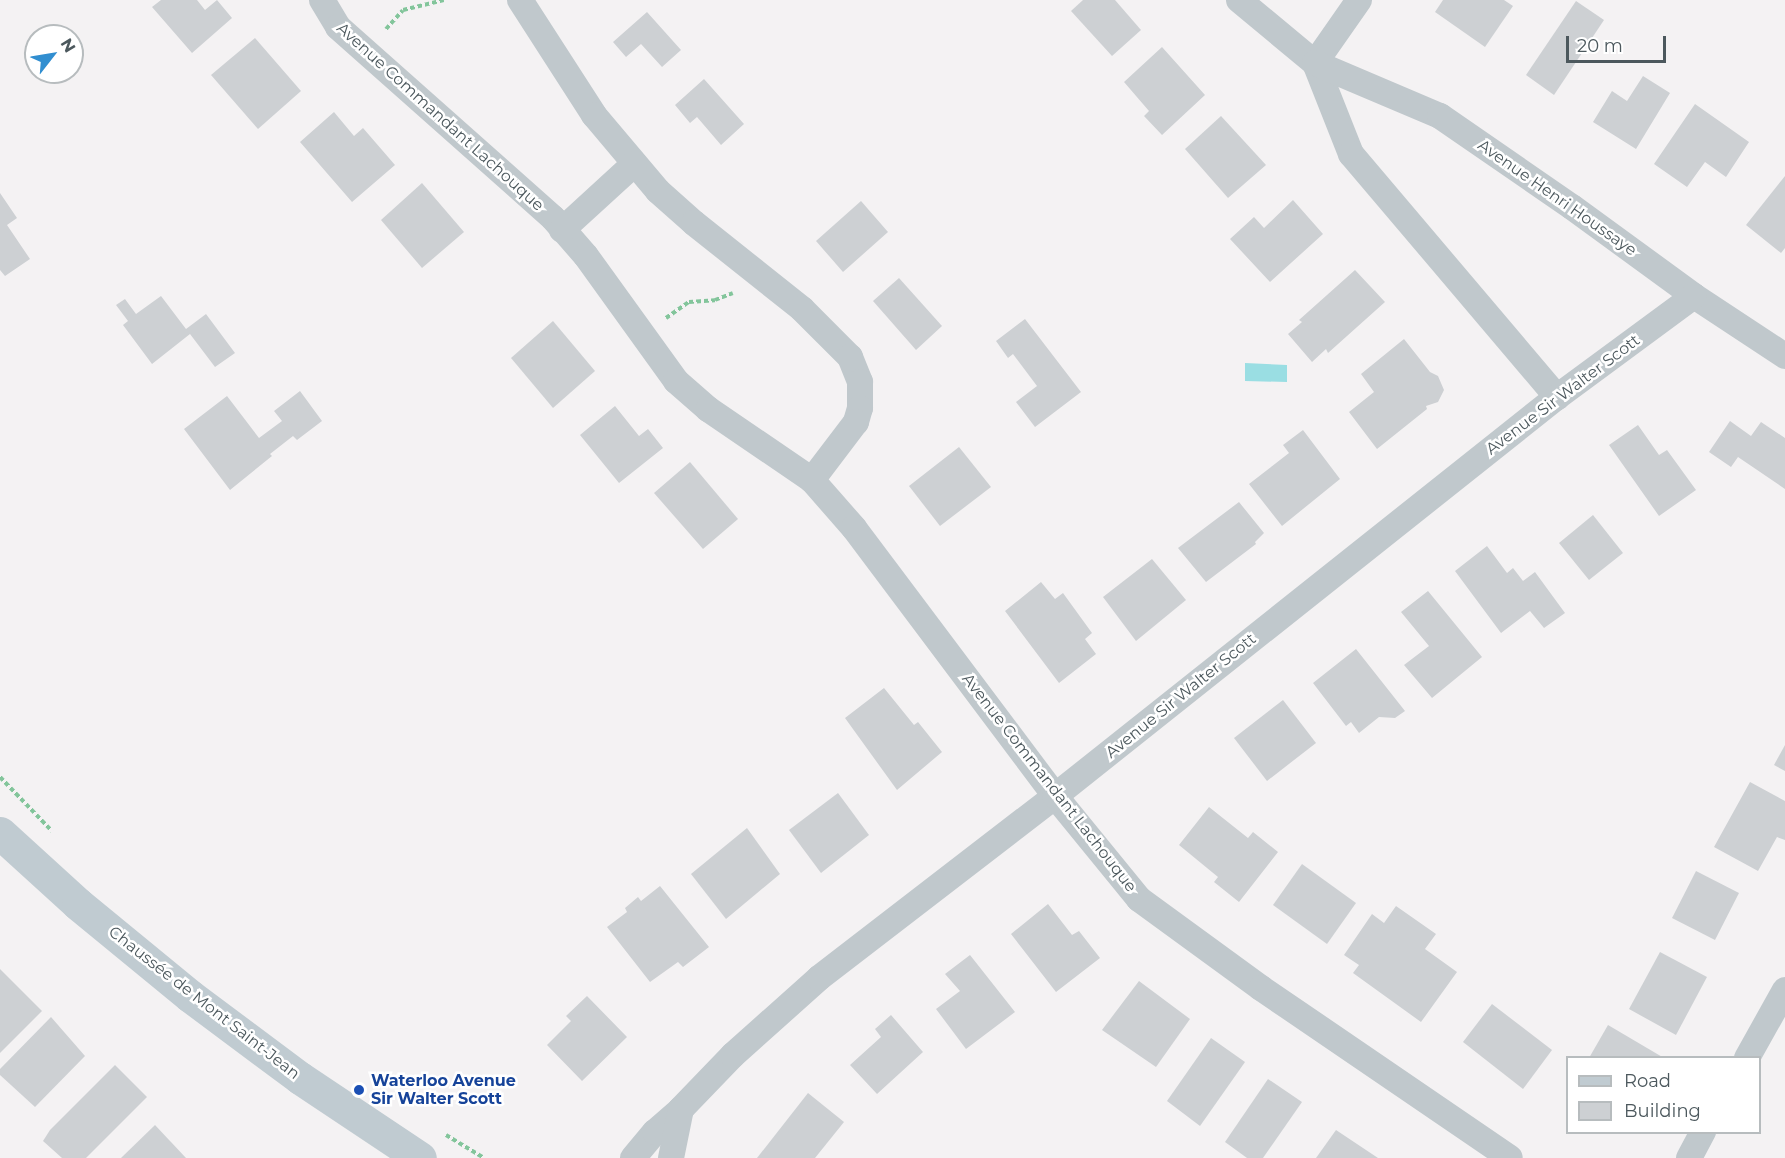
<!DOCTYPE html>
<meta charset="utf-8">
<style>
body{margin:0}
#map{position:relative;width:1785px;height:1158px;overflow:hidden;background:#f4f2f3;font-family:Montserrat,sans-serif}
div>[style]{position:absolute}
.water>*{inset:0;background:#9adee3}
.building>*{inset:0;background:#cdd0d3}
.path>*{height:4px;margin-top:-2px;transform-origin:0;background:repeating-linear-gradient(90deg,#83c59b 0 4.5px,transparent 0 7.5px)}
.street>*{height:26px;margin:-13px;padding:0 13px;transform-origin:13px;border-radius:13px;background:#c0c8cc}
.secondary>*{height:33px;margin:-16.5px;padding:0 16.5px;transform-origin:16.5px;border-radius:16.5px;background:#c0cbd1}
.dots>*{width:16px;height:16px;translate:-50% -50%;box-sizing:border-box;border:3px solid #fff;border-radius:50%}
span{translate:-50% -50%;white-space:nowrap;text-align:center;line-height:1.15;-webkit-text-stroke:5px #fff;paint-order:stroke}
.street-label{font-size:16px;color:#4c585d}
.transit-label{font-size:16px;color:#164399;font-weight:700}
.left{translate:0 -50%;text-align:left}
.legend{position:absolute;left:1566px;top:1056px;width:195px;height:78px;box-sizing:border-box;background:#fff;border:2px solid #b7bcbe;margin:0;padding:8px 10px;list-style:none;font-size:18px;color:#4c585d}
.legend li{display:flex;align-items:center;gap:12px;height:30px}
.legend b{width:30px;border:2px solid #b7bcbe}
.north{position:absolute;left:24px;top:24px;width:60px;height:60px;box-sizing:border-box;background:#fff;border:2px solid #b7bcbe;border-radius:50%;rotate:59deg;font-size:16px;font-weight:700;line-height:24px;text-align:center;color:#4c585d}
.north::after{content:'';display:block;margin:auto;width:21px;height:27px;background:#318ed0;clip-path:polygon(50% 0,100% 100%,50% 72%,0 100%)}
.scale{position:absolute;left:1566px;top:36px;width:100px;height:27px;box-sizing:border-box;border:3px solid #4c585d;border-top:0;padding-left:8px;font-size:18px;line-height:21px;white-space:nowrap;color:#4c585d;-webkit-text-stroke:4px #fff;paint-order:stroke}
</style>
<div id="map">
<div class="water">
<div style="clip-path:polygon(1245px 363px,1287px 365px,1287px 382px,1245px 381px)"></div>
</div>
<div class="building">
<div style="clip-path:polygon(161px 0,197px 0,205px 10px,217px 0,232px 18px,192px 53px,152px 7px)"></div>
<div style="clip-path:polygon(1083px 0,1115px 0,1141px 30px,1112px 56px,1071px 11px)"></div>
<div style="clip-path:polygon(1443px 0,1504px 0,1513px 6px,1485px 47px,1435px 12px)"></div>
<div style="clip-path:polygon(1576px 1px,1604px 20px,1554px 95px,1526px 75px)"></div>
<div style="clip-path:polygon(647px 12px,681px 50px,662px 67px,641px 44px,626px 57px,613px 42px)"></div>
<div style="clip-path:polygon(255px 38px,301px 91px,258px 129px,211px 75px)"></div>
<div style="clip-path:polygon(1162px 47px,1205px 95px,1162px 135px,1144px 116px,1149px 111px,1124px 82px)"></div>
<div style="clip-path:polygon(1643px 76px,1670px 93px,1636px 149px,1593px 122px,1612px 91px,1627px 101px)"></div>
<div style="clip-path:polygon(704px 79px,744px 124px,721px 145px,697px 117px,690px 123px,675px 105px)"></div>
<div style="clip-path:polygon(1695px 104px,1749px 142px,1726px 177px,1705px 162px,1687px 187px,1654px 164px)"></div>
<div style="clip-path:polygon(334px 112px,354px 136px,363px 128px,395px 165px,352px 202px,300px 142px)"></div>
<div style="clip-path:polygon(1221px 116px,1266px 165px,1228px 198px,1185px 149px)"></div>
<div style="clip-path:polygon(1785px 176px,1785px 248px,1781px 253px,1746px 225px)"></div>
<div style="clip-path:polygon(422px 183px,464px 232px,422px 268px,381px 220px)"></div>
<div style="clip-path:polygon(0 193px,17px 218px,7px 225px,30px 259px,5px 276px,0 270px)"></div>
<div style="clip-path:polygon(1293px 200px,1323px 234px,1270px 282px,1230px 239px,1254px 217px,1264px 228px)"></div>
<div style="clip-path:polygon(861px 201px,888px 232px,843px 272px,816px 241px)"></div>
<div style="clip-path:polygon(1355px 270px,1385px 302px,1328px 353px,1326px 349px,1312px 362px,1288px 334px,1302px 322px,1299px 320px)"></div>
<div style="clip-path:polygon(899px 278px,942px 326px,916px 350px,873px 301px)"></div>
<div style="clip-path:polygon(161px 296px,186px 329px,206px 314px,235px 353px,215px 367px,190px 334px,152px 364px,123px 325px,128px 321px,116px 305px,125px 299px,136px 314px)"></div>
<div style="clip-path:polygon(1025px 319px,1081px 392px,1035px 427px,1016px 402px,1037px 386px,1013px 354px,1008px 358px,996px 341px)"></div>
<div style="clip-path:polygon(553px 321px,595px 371px,553px 408px,511px 358px)"></div>
<div style="clip-path:polygon(1404px 339px,1430px 372px,1438px 376px,1444px 390px,1438px 402px,1426px 406px,1427px 409px,1377px 449px,1349px 412px,1374px 392px,1361px 374px)"></div>
<div style="clip-path:polygon(300px 391px,322px 421px,297px 440px,293px 436px,270px 454px,272px 456px,230px 490px,184px 429px,227px 396px,259px 438px,282px 421px,274px 411px)"></div>
<div style="clip-path:polygon(615px 406px,639px 436px,648px 429px,663px 448px,619px 483px,580px 435px)"></div>
<div style="clip-path:polygon(1730px 421px,1751px 436px,1761px 422px,1785px 438px,1785px 489px,1738px 457px,1731px 467px,1709px 452px)"></div>
<div style="clip-path:polygon(1638px 425px,1659px 455px,1667px 450px,1696px 490px,1659px 516px,1609px 445px)"></div>
<div style="clip-path:polygon(1303px 430px,1340px 479px,1282px 526px,1249px 484px,1289px 453px,1283px 445px)"></div>
<div style="clip-path:polygon(959px 447px,991px 487px,940px 526px,909px 486px)"></div>
<div style="clip-path:polygon(690px 462px,738px 519px,703px 549px,654px 493px)"></div>
<div style="clip-path:polygon(1239px 502px,1264px 533px,1255px 542px,1256px 544px,1206px 582px,1178px 548px)"></div>
<div style="clip-path:polygon(1593px 515px,1623px 553px,1589px 580px,1559px 543px)"></div>
<div style="clip-path:polygon(1487px 546px,1507px 573px,1513px 568px,1523px 581px,1535px 572px,1565px 613px,1544px 628px,1530px 611px,1501px 633px,1455px 571px)"></div>
<div style="clip-path:polygon(1152px 559px,1186px 600px,1136px 641px,1103px 597px)"></div>
<div style="clip-path:polygon(1041px 582px,1055px 599px,1063px 593px,1092px 633px,1085px 639px,1096px 654px,1059px 683px,1005px 611px)"></div>
<div style="clip-path:polygon(1428px 591px,1482px 657px,1432px 698px,1404px 665px,1429px 646px,1401px 612px)"></div>
<div style="clip-path:polygon(1356px 649px,1405px 711px,1395px 718px,1379px 717px,1359px 733px,1351px 722px,1346px 726px,1313px 683px)"></div>
<div style="clip-path:polygon(884px 688px,914px 725px,918px 722px,942px 752px,897px 790px,845px 718px)"></div>
<div style="clip-path:polygon(1283px 700px,1316px 743px,1267px 781px,1234px 738px)"></div>
<div style="clip-path:polygon(1785px 745px,1785px 771px,1774px 765px)"></div>
<div style="clip-path:polygon(1750px 782px,1785px 801px,1785px 840px,1777px 837px,1758px 871px,1714px 847px)"></div>
<div style="clip-path:polygon(838px 793px,869px 835px,821px 873px,789px 830px)"></div>
<div style="clip-path:polygon(1209px 807px,1248px 838px,1253px 832px,1278px 852px,1239px 902px,1214px 882px,1218px 877px,1179px 845px)"></div>
<div style="clip-path:polygon(747px 828px,780px 874px,726px 919px,691px 874px)"></div>
<div style="clip-path:polygon(1302px 864px,1356px 903px,1327px 944px,1273px 905px)"></div>
<div style="clip-path:polygon(1696px 871px,1739px 893px,1715px 940px,1672px 918px)"></div>
<div style="clip-path:polygon(660px 886px,709px 947px,683px 967px,678px 962px,650px 982px,607px 927px,627px 912px,625px 908px,638px 897px,641px 901px)"></div>
<div style="clip-path:polygon(1048px 904px,1072px 935px,1079px 931px,1100px 958px,1056px 992px,1011px 934px)"></div>
<div style="clip-path:polygon(1396px 906px,1436px 934px,1425px 949px,1457px 972px,1421px 1022px,1353px 973px,1359px 965px,1344px 955px,1372px 914px,1384px 923px)"></div>
<div style="clip-path:polygon(1660px 952px,1707px 977px,1676px 1035px,1629px 1009px)"></div>
<div style="clip-path:polygon(970px 955px,1015px 1012px,966px 1049px,936px 1009px,960px 991px,945px 974px)"></div>
<div style="clip-path:polygon(0 969px,42px 1011px,0 1053px)"></div>
<div style="clip-path:polygon(1139px 981px,1190px 1019px,1156px 1067px,1102px 1030px)"></div>
<div style="clip-path:polygon(587px 996px,627px 1037px,582px 1081px,547px 1045px,571px 1021px,566px 1016px)"></div>
<div style="clip-path:polygon(1492px 1004px,1552px 1050px,1523px 1089px,1463px 1042px)"></div>
<div style="clip-path:polygon(891px 1015px,923px 1052px,877px 1094px,850px 1065px,881px 1037px,875px 1029px)"></div>
<div style="clip-path:polygon(51px 1017px,85px 1056px,35px 1107px,0 1075px,0 1069px)"></div>
<div style="clip-path:polygon(1608px 1025px,1664px 1058px,1589px 1058px)"></div>
<div style="clip-path:polygon(1211px 1038px,1245px 1062px,1200px 1126px,1167px 1101px)"></div>
<div style="clip-path:polygon(115px 1065px,147px 1097px,86px 1158px,62px 1158px,43px 1141px,50px 1130px)"></div>
<div style="clip-path:polygon(1268px 1079px,1302px 1102px,1263px 1158px,1247px 1158px,1225px 1142px)"></div>
<div style="clip-path:polygon(808px 1093px,844px 1122px,815px 1158px,757px 1158px)"></div>
<div style="clip-path:polygon(155px 1125px,186px 1158px,121px 1158px)"></div>
<div style="clip-path:polygon(1336px 1130px,1378px 1158px,1316px 1158px)"></div>
</div>
<div class="path">
<div style="left:386px;top:29px;width:25px;rotate:-48deg"></div>
<div style="left:403px;top:10px;width:42px;rotate:-13.7deg"></div>
<div style="left:666px;top:318px;width:28px;rotate:-35deg"></div>
<div style="left:689px;top:302px;width:26px;rotate:-4deg"></div>
<div style="left:715px;top:300px;width:19px;rotate:-21deg"></div>
<div style="left:0;top:777px;width:75px;rotate:46.1deg"></div>
<div style="left:446px;top:1135px;width:44px;rotate:31.2deg"></div>
</div>
<div class="street">
<div style="left:322px;top:0;width:31px;rotate:59deg"></div>
<div style="left:338px;top:27px;width:288px;rotate:41.6deg"></div>
<div style="left:553px;top:218px;width:50px;rotate:49deg"></div>
<div style="left:586px;top:256px;width:154px;rotate:54.2deg"></div>
<div style="left:676px;top:381px;width:43px;rotate:41.2deg"></div>
<div style="left:708px;top:409px;width:126px;rotate:34.3deg"></div>
<div style="left:812px;top:480px;width:64px;rotate:48.8deg"></div>
<div style="left:854px;top:528px;width:335px;rotate:53.1deg"></div>
<div style="left:1055px;top:796px;width:133px;rotate:50.8deg"></div>
<div style="left:1139px;top:899px;width:151px;rotate:36.1deg"></div>
<div style="left:1261px;top:988px;width:301px;rotate:34.3deg"></div>
<div style="left:520px;top:0;width:137px;rotate:57.2deg"></div>
<div style="left:594px;top:115px;width:99px;rotate:49.9deg"></div>
<div style="left:658px;top:191px;width:48px;rotate:41.6deg"></div>
<div style="left:694px;top:223px;width:138px;rotate:38.5deg"></div>
<div style="left:802px;top:309px;width:68px;rotate:45deg"></div>
<div style="left:850px;top:357px;width:27px;rotate:68deg"></div>
<div style="left:860px;top:382px;width:26px;rotate:90deg"></div>
<div style="left:860px;top:408px;width:15px;rotate:106deg"></div>
<div style="left:856px;top:422px;width:73px;rotate:127.2deg"></div>
<div style="left:1239px;top:0;width:99px;rotate:39.7deg"></div>
<div style="left:1315px;top:63px;width:98px;rotate:68.4deg"></div>
<div style="left:1351px;top:154px;width:319px;rotate:49.7deg"></div>
<div style="left:1359px;top:0;width:77px;rotate:124.9deg"></div>
<div style="left:1315px;top:63px;width:136px;rotate:23deg"></div>
<div style="left:1440px;top:116px;width:160px;rotate:34.6deg"></div>
<div style="left:1572px;top:207px;width:151px;rotate:36.1deg"></div>
<div style="left:1694px;top:296px;width:109px;rotate:33.4deg"></div>
<div style="left:562px;top:230px;width:98px;rotate:-42.5deg"></div>
<div style="left:1747px;top:1058px;width:78px;rotate:-60.8deg"></div>
<div style="left:633px;top:1158px;width:34px;rotate:-50deg"></div>
<div style="left:655px;top:1132px;width:35px;rotate:-41deg"></div>
<div style="left:681px;top:1109px;width:75px;rotate:-46.1deg"></div>
<div style="left:733px;top:1055px;width:115px;rotate:-41.8deg"></div>
<div style="left:819px;top:978px;width:298px;rotate:-37.6deg"></div>
<div style="left:1055px;top:796px;width:641px;rotate:-38.48deg"></div>
<div style="left:1557px;top:397px;width:170px;rotate:-36.4deg"></div>
<div style="left:671px;top:1158px;width:50px;rotate:-78.5deg"></div>
<div style="left:1689px;top:1158px;width:30px;rotate:-62deg"></div>
</div>
<div class="secondary">
<div style="left:0;top:833px;width:105px;rotate:42.3deg"></div>
<div style="left:78px;top:904px;width:145px;rotate:39.4deg"></div>
<div style="left:190px;top:996px;width:137px;rotate:36.7deg"></div>
<div style="left:300px;top:1078px;width:144px;rotate:33.7deg"></div>
</div>
<div class="dots">
<div style="left:359px;top:1090px;background:#1a4fb4"></div>
</div>
<div class="street-label">
<span style="left:440px;top:117px;rotate:42deg">Avenue Commandant Lachouque</span>
<span style="left:1557px;top:198px;rotate:35deg">Avenue Henri Houssaye</span>
<span style="left:1563px;top:395px;rotate:-37deg">Avenue Sir Walter Scott</span>
<span style="left:1181px;top:696px;rotate:-39deg">Avenue Sir Walter Scott</span>
<span style="left:1049px;top:783px;rotate:52deg">Avenue Commandant Lachouque</span>
<span style="left:204px;top:1003px;rotate:38deg">Chaussée de Mont Saint-Jean</span>
</div>
<div class="transit-label">
<span class="left" style="left:371px;top:1090px">Waterloo Avenue<br>Sir Walter Scott</span>
</div>
<ul class="legend">
<li><b style="height:8px;background:#c0cbd1"></b>Road</li>
<li><b style="height:16px;background:#cdd0d3"></b>Building</li>
</ul>
<div class="north">N</div>
<div class="scale">20 m</div>
</div>
